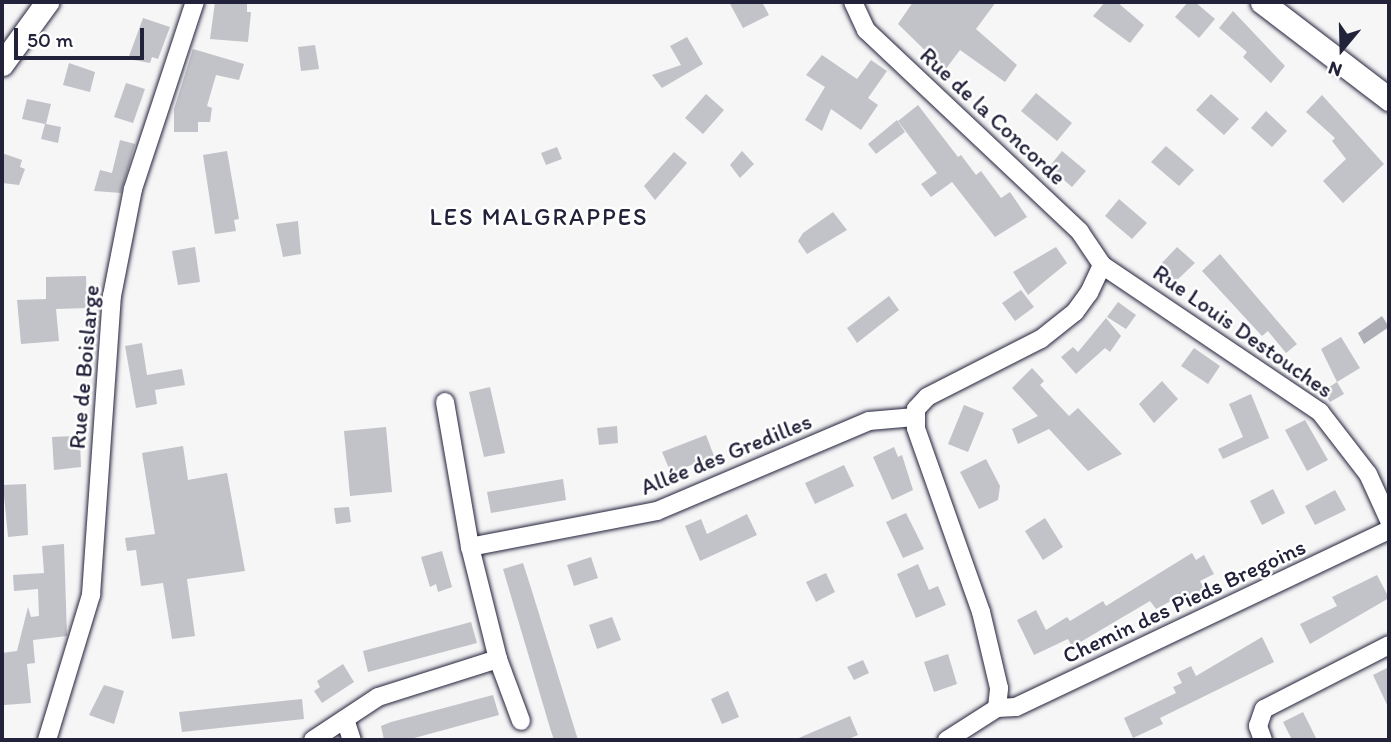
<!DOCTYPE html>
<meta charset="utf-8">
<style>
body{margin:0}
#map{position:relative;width:1391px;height:742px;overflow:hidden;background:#f6f6f7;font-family:Itim,sans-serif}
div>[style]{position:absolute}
.water>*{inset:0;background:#aeaeb7}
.building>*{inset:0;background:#c2c2c9}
.roads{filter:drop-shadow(0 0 2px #22223b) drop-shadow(0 0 2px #22223b)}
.minor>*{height:18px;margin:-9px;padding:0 9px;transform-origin:9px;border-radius:9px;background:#fff}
.secondary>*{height:23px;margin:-11.5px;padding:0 11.5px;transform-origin:11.5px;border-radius:11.5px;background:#fff}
span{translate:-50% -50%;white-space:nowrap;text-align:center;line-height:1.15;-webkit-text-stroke:5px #fff;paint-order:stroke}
.street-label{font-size:23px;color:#22223b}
.neighbourhood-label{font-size:24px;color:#22223b;letter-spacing:2px}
.frame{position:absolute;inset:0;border:4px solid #22223b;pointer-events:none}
.north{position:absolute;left:1307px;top:14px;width:70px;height:70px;-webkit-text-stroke:5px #fff;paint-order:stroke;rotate:199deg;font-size:19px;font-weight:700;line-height:28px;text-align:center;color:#22223b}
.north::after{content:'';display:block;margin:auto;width:24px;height:32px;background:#22223b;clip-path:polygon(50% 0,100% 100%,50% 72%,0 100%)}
.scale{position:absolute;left:14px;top:28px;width:130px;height:32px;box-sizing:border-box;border:4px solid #22223b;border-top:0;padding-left:9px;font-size:21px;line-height:24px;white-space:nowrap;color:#22223b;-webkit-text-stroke:5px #fff;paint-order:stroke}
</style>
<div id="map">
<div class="water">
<div style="clip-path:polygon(1382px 316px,1389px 327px,1364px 344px,1358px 333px)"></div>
</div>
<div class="building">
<div style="clip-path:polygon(215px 2px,247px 3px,247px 12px,251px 12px,248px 42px,210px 39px)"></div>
<div style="clip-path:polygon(729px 2px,762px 2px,769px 15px,743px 28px)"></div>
<div style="clip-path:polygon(913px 2px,996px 2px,976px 29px,1017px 65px,1005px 82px,960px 50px,945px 70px,898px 24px)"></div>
<div style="clip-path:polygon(1105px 2px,1117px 2px,1144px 25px,1130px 43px,1093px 16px)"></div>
<div style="clip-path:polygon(1188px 2px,1195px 2px,1215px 19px,1199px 38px,1175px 17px)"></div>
<div style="clip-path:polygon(1233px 11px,1285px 66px,1271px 83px,1243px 57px,1247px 52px,1219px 28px)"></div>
<div style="clip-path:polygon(143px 18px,170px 27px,158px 59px,152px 57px,150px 63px,128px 59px)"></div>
<div style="clip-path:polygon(687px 37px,703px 64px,662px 88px,652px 75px,681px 65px,670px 46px)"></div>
<div style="clip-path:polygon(315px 45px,319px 69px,301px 71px,298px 47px)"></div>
<div style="clip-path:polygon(193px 49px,244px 64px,239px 80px,216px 75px,207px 106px,212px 108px,210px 122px,198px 122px,198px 132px,174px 132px,174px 109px)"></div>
<div style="clip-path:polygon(822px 55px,857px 79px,871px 60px,887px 71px,868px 98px,878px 105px,861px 130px,831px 109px,822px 131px,805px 120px,825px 87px,806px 75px)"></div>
<div style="clip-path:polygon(69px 63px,95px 72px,90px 92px,63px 85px)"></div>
<div style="clip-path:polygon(126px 83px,145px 89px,133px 123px,114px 117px)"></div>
<div style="clip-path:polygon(1036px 93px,1072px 123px,1057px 141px,1021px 111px)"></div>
<div style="clip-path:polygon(706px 94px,724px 110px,703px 134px,685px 118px)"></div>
<div style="clip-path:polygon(1211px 94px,1239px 119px,1224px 135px,1196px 110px)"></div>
<div style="clip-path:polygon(1322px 95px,1384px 164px,1343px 203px,1323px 181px,1346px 159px,1332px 141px,1335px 138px,1306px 112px)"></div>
<div style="clip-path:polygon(27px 99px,51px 104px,46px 124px,61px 127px,58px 143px,41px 139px,45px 124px,22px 119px)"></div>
<div style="clip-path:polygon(918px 105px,958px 157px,961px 155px,976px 175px,981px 171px,1001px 198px,1010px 192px,1027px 217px,995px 237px,952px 182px,931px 197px,921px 184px,937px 173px,898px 121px)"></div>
<div style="clip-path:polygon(1266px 111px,1287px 131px,1272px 147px,1251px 128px)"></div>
<div style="clip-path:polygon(897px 120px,905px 132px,876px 154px,868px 144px)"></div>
<div style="clip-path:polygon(120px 140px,135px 144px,121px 193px,94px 191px,100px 170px,112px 173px)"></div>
<div style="clip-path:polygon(1166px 146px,1194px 170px,1179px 186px,1151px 162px)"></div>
<div style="clip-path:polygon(557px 147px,562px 159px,546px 165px,541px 153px)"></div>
<div style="clip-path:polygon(227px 151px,239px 219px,234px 220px,236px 231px,215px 234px,203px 155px)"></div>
<div style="clip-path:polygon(742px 151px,754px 164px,740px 178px,730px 165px)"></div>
<div style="clip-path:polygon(1062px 151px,1086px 171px,1072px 187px,1049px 167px)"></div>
<div style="clip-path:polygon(674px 152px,687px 163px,655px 200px,644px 186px)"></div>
<div style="clip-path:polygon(2px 153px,22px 160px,20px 167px,25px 169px,19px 185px,2px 183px)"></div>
<div style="clip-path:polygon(1119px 199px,1147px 223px,1132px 239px,1105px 216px)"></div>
<div style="clip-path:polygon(833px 212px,847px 230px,807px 254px,798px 241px,803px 233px)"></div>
<div style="clip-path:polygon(298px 221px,301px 254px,283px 257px,276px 224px)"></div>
<div style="clip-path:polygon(195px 247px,200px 282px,178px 285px,172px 251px)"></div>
<div style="clip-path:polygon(1056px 247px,1067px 263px,1028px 295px,1013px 272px)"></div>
<div style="clip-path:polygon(1177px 247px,1195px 263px,1175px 282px,1160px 265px)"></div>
<div style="clip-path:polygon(1220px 254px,1297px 344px,1286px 353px,1268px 331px,1262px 336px,1202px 271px)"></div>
<div style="clip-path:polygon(86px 276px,87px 308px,56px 309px,59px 341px,21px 344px,17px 300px,46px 299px,46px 277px)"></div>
<div style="clip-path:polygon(1021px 290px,1034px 307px,1015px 321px,1002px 303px)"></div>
<div style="clip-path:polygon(889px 296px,899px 310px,857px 343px,847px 328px)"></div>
<div style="clip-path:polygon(1118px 302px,1136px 315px,1126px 329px,1107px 317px)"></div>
<div style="clip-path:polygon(1106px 318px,1121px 336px,1110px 352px,1105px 348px,1076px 374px,1061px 357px,1073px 347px,1078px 352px)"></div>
<div style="clip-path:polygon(1341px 337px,1360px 368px,1337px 382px,1321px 349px)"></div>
<div style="clip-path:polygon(142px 343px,147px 375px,182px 369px,185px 385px,155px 390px,157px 404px,136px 408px,125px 346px)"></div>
<div style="clip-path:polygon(1194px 348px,1220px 366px,1208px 384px,1181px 366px)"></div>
<div style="clip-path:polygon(1032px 368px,1044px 381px,1040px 385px,1069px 416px,1078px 408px,1122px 454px,1088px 471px,1049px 429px,1018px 444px,1012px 429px,1038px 416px,1012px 388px)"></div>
<div style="clip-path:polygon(1162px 381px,1178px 399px,1154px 423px,1139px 404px)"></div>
<div style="clip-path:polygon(1337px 382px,1344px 394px,1330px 402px,1323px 391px)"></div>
<div style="clip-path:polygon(490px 387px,505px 453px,484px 457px,469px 392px)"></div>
<div style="clip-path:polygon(1251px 394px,1269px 438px,1223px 459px,1218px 449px,1243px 437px,1229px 404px)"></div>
<div style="clip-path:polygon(964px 405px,984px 413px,968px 452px,948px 444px)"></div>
<div style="clip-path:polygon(1305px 420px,1328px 460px,1307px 471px,1285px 430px)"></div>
<div style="clip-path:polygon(617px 426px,618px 443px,599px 445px,597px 428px)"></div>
<div style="clip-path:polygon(386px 427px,392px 492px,350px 496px,344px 431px)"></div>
<div style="clip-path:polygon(706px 435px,714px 456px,671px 473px,662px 452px)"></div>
<div style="clip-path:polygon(73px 436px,80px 440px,81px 467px,54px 470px,52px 437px)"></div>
<div style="clip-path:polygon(183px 446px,188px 480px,227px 473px,245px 571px,187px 579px,195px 636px,172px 639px,163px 583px,141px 586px,136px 550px,127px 551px,125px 538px,155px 534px,142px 453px)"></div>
<div style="clip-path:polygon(894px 447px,898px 457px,902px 455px,913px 490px,892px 500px,873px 457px)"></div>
<div style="clip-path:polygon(986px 459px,1000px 486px,998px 500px,979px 509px,960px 472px)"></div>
<div style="clip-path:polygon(844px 465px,854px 486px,815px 504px,805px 483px)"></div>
<div style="clip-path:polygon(563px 479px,566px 500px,491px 513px,487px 492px)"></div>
<div style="clip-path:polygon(26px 484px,28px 535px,8px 537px,3px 485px)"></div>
<div style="clip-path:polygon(1273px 489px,1285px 513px,1262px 525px,1250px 501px)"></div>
<div style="clip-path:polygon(1335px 490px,1346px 510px,1315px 525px,1305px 506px)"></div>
<div style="clip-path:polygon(349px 507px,351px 522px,336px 524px,334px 508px)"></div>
<div style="clip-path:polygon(906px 513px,924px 549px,903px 558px,886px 522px)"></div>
<div style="clip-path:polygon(747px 514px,757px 535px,700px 561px,685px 526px,701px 519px,707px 534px)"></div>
<div style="clip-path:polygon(1045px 518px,1063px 547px,1043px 560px,1025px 531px)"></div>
<div style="clip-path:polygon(64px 544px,67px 636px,33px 640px,35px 663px,27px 664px,31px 703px,4px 705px,2px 653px,17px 651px,28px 607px,31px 617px,39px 616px,38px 589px,14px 591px,13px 575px,44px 573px,42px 546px)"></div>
<div style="clip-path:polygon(442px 551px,452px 587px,438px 592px,436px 584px,430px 587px,421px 557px)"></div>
<div style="clip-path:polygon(1192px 553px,1196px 560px,1204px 555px,1214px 574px,1200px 581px,1205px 590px,1189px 598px,1186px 593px,1156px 609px,1150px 601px,1072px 647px,1068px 639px,1034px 655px,1017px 620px,1036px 610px,1046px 630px,1067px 617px,1070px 621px,1103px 601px,1106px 606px)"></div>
<div style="clip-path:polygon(591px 557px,598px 578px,574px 586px,567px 565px)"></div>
<div style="clip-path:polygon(523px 563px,531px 588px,578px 740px,554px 740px,550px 728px,503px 569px)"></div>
<div style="clip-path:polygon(918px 564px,929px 590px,938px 586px,946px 605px,916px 618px,897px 574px)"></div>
<div style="clip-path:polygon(826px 573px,835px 592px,816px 602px,806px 582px)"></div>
<div style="clip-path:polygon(1377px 575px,1389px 598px,1310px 644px,1300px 624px,1337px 606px,1332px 597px)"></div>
<div style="clip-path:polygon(612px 617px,621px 640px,597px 649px,589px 625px)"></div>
<div style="clip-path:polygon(471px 622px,477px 643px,368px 672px,363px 651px)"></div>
<div style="clip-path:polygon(1262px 637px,1274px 662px,1160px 718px,1163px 724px,1133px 738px,1124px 718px,1176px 693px,1173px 687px,1182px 683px,1177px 673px,1191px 666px,1196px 676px)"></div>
<div style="clip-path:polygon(948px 654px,957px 684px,934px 692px,924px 662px)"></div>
<div style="clip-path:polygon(863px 660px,869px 673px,854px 680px,847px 667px)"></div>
<div style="clip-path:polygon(343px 664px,354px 682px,322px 703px,314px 691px,320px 687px,317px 681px)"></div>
<div style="clip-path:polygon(1389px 667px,1389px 709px,1373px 675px)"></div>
<div style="clip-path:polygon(104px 685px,124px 691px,114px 724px,89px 715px)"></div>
<div style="clip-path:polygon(728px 691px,739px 717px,722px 724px,711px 699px)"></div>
<div style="clip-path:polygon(493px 695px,499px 715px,407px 740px,384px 740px,381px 726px,391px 722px)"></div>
<div style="clip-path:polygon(302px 699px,304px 719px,182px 732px,179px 712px)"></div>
<div style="clip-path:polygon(1303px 712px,1317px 740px,1292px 740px,1283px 722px)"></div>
<div style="clip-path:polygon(850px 716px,858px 735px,846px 740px,794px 740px)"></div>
</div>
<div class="roads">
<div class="minor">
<div style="left:853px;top:2px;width:31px;rotate:65deg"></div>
<div style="left:866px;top:30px;width:294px;rotate:43.3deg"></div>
<div style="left:1080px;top:232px;width:40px;rotate:56deg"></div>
<div style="left:1102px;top:265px;width:263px;rotate:34deg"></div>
<div style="left:1320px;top:412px;width:78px;rotate:52.3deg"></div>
<div style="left:1368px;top:474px;width:51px;rotate:65.5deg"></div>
<div style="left:445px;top:402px;width:147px;rotate:80.2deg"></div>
<div style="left:498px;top:659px;width:66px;rotate:69.6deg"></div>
<div style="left:997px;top:708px;width:19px;rotate:-3deg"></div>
<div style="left:1016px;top:707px;width:413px;rotate:-25.4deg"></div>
<div style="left:345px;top:719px;width:22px;rotate:72deg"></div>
<div style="left:47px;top:740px;width:152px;rotate:-73.1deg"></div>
<div style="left:91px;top:595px;width:300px;rotate:-86deg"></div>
<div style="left:112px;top:296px;width:109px;rotate:-78.9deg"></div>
<div style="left:133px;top:189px;width:197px;rotate:-71.7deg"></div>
<div style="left:313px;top:740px;width:78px;rotate:-33.5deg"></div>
<div style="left:378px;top:697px;width:126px;rotate:-17.6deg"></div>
<div style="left:498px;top:659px;width:115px;rotate:-104deg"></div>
<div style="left:470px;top:547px;width:190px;rotate:-10.9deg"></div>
<div style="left:657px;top:511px;width:230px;rotate:-23deg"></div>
<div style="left:869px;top:421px;width:46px;rotate:-5deg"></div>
<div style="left:947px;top:740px;width:59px;rotate:-32.6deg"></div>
<div style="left:997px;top:708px;width:20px;rotate:-84deg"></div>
<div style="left:999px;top:688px;width:78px;rotate:-103.3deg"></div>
<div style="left:981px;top:612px;width:195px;rotate:-109.5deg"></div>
<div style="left:916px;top:428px;width:19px;rotate:-90deg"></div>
<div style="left:916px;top:409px;width:16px;rotate:-47deg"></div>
<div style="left:927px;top:397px;width:128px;rotate:-27deg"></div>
<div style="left:1041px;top:339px;width:43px;rotate:-38.5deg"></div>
<div style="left:1075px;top:312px;width:24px;rotate:-54deg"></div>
<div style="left:1089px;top:293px;width:31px;rotate:-65deg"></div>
<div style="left:1263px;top:740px;width:15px;rotate:-110deg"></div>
<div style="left:1258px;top:726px;width:18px;rotate:-71deg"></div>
<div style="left:1264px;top:709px;width:140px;rotate:-27.1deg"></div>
</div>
<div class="secondary">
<div style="left:1262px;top:2px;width:160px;rotate:37.4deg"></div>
<div style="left:2px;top:64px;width:77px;rotate:-54deg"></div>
</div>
</div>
<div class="street-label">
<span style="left:993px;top:116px;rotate:43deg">Rue de la Concorde</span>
<span style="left:1243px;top:331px;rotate:35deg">Rue Louis Destouches</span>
<span style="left:84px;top:367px;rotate:-85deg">Rue de Boislarge</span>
<span style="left:726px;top:454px;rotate:-22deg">Allée des Gredilles</span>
<span style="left:1184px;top:601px;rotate:-25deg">Chemin des Pieds Bregoins</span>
</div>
<div class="neighbourhood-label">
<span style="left:539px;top:217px">LES MALGRAPPES</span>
</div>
<div class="frame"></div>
<div class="north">N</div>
<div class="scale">50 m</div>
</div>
